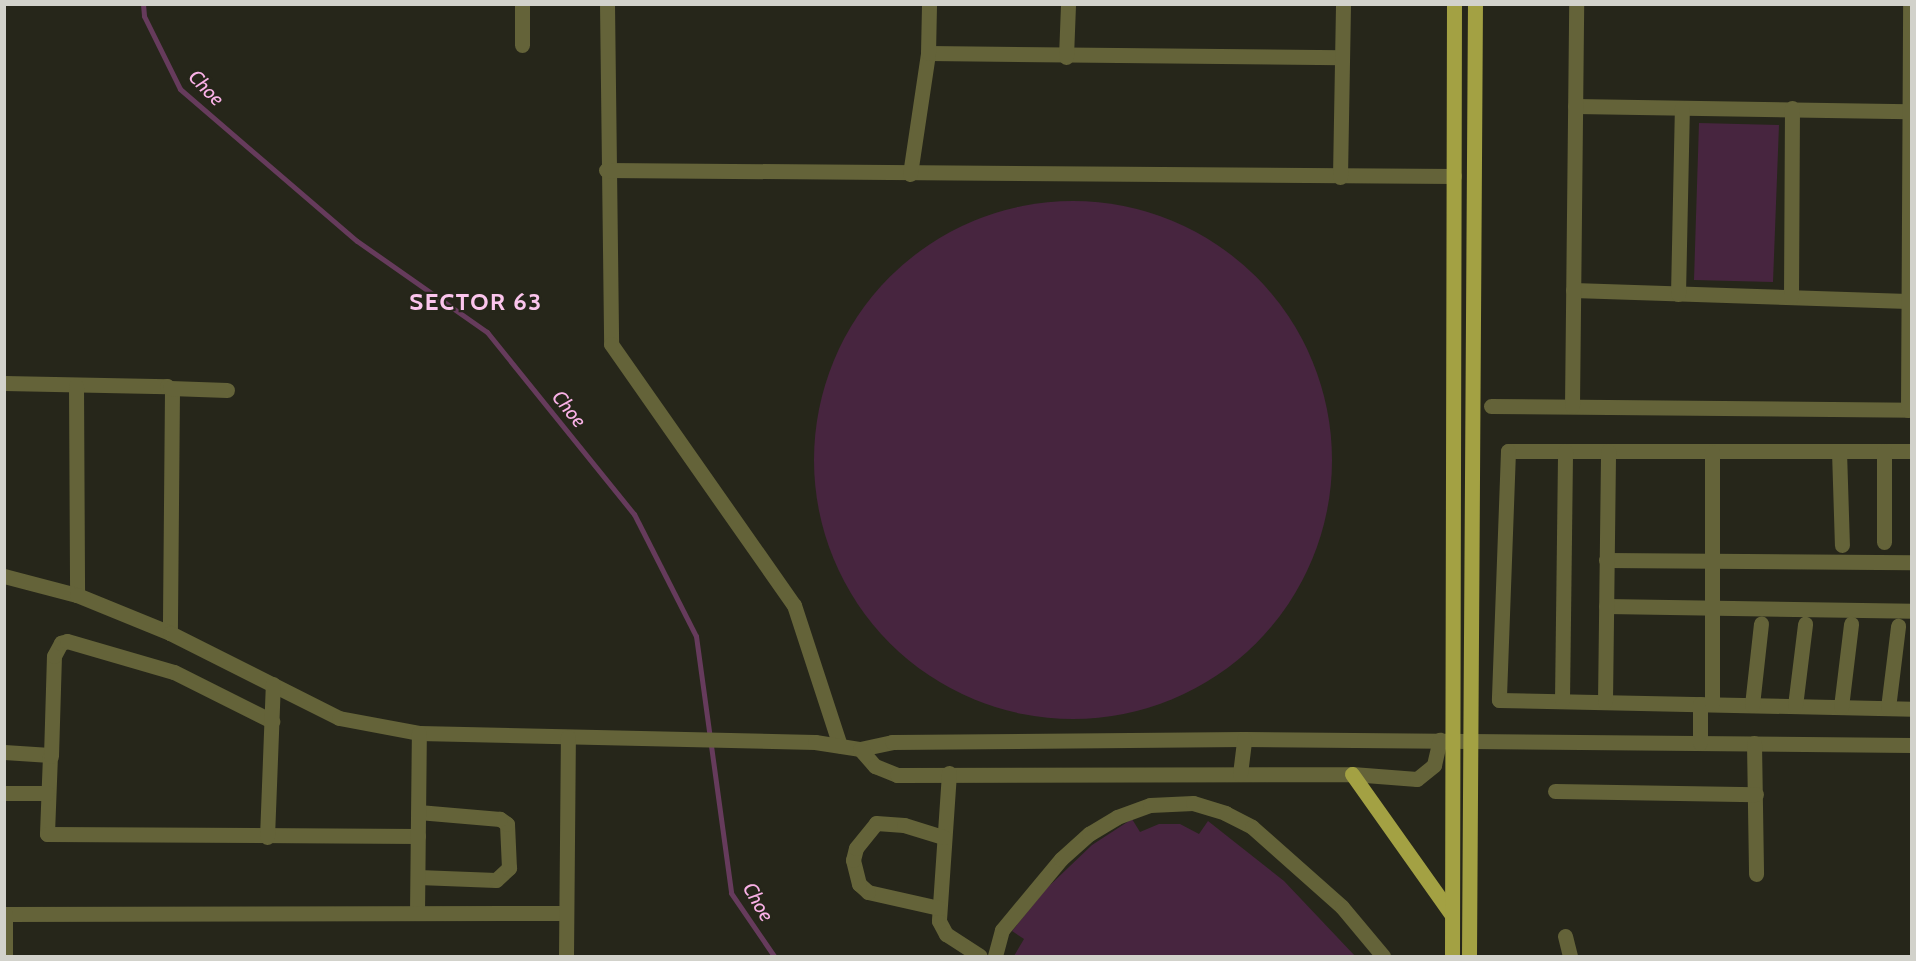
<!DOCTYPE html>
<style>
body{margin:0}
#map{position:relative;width:1916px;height:961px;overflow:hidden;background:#26261a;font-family:Cabin,sans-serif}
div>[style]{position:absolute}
.green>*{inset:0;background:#47253f}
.round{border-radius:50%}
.stream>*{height:5px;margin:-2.5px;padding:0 2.5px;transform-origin:2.5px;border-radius:2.5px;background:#663b5c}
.minor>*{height:15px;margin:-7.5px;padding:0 7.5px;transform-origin:7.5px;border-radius:7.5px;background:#646339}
.major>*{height:15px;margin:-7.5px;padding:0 7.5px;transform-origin:7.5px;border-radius:7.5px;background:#a3a143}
span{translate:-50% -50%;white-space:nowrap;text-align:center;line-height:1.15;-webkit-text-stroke:4.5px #26261a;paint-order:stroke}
.water-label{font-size:20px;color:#f9b1e6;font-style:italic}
.district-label{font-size:24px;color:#fbc5ed;font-weight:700;letter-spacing:1.5px}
.frame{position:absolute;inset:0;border:6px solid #d2d2cb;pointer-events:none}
</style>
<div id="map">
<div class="green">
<div style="clip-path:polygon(1699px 123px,1779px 125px,1773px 282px,1694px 280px)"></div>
<div class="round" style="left:814px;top:201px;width:518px;height:518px"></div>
<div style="clip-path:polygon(1132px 819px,1140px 832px,1159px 824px,1180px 824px,1199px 834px,1208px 821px,1284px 881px,1355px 956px,1014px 956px,1024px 939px,1012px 931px,1047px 888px,1092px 845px)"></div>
</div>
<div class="stream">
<div style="left:143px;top:4px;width:12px;rotate:85deg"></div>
<div style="left:144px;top:16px;width:81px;rotate:63.7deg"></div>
<div style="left:180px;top:89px;width:233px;rotate:40.7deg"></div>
<div style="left:357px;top:241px;width:159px;rotate:35deg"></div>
<div style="left:487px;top:332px;width:234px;rotate:51.1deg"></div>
<div style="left:634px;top:514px;width:137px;rotate:63.1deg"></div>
<div style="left:696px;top:636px;width:259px;rotate:82.2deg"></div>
<div style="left:731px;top:893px;width:76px;rotate:55.7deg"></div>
</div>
<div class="minor">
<div style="left:522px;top:4px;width:41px;rotate:90deg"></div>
<div style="left:607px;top:4px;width:340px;rotate:89.3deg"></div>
<div style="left:611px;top:344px;width:319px;rotate:55deg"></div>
<div style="left:794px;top:605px;width:148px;rotate:71.9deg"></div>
<div style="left:928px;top:53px;width:414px;rotate:0.6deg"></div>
<div style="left:1066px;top:57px;width:53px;rotate:-87.8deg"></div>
<div style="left:1575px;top:106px;width:334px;rotate:0.9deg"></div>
<div style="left:606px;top:170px;width:848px;rotate:0.41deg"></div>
<div style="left:910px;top:174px;width:122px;rotate:-81.5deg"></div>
<div style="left:928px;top:53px;width:49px;rotate:-88.8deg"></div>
<div style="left:1340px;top:177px;width:173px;rotate:-89deg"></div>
<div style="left:1573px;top:290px;width:335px;rotate:1.9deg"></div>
<div style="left:1678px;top:294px;width:186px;rotate:-88.8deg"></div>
<div style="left:1791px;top:297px;width:189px;rotate:-89.7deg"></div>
<div style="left:4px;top:383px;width:163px;rotate:1.1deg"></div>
<div style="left:167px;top:386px;width:6px;rotate:39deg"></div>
<div style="left:172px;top:390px;width:243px;rotate:90.5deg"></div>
<div style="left:76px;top:386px;width:209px;rotate:89.7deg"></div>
<div style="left:170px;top:388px;width:57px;rotate:2deg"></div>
<div style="left:1491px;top:406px;width:421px;rotate:0.5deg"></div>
<div style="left:1572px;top:406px;width:402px;rotate:-89.4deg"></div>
<div style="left:1908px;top:410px;width:406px;rotate:-89.7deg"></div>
<div style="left:1839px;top:451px;width:94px;rotate:88.2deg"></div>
<div style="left:1912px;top:451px;width:404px;rotate:180deg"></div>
<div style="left:1508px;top:451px;width:249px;rotate:92.1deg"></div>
<div style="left:1499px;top:700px;width:413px;rotate:1.2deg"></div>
<div style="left:1884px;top:542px;width:91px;rotate:-90deg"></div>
<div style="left:1606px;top:560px;width:306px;rotate:0.4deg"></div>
<div style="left:4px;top:576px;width:75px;rotate:14.6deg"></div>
<div style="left:77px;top:595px;width:100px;rotate:22.2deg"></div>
<div style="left:170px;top:633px;width:189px;rotate:26.7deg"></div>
<div style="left:339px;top:718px;width:81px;rotate:10.6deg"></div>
<div style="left:419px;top:733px;width:396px;rotate:1.3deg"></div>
<div style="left:815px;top:742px;width:46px;rotate:8.8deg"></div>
<div style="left:860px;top:749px;width:33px;rotate:-12deg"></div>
<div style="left:892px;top:742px;width:352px;rotate:-0.5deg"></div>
<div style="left:1244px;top:739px;width:668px;rotate:0.51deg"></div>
<div style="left:1606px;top:606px;width:306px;rotate:0.9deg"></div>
<div style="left:1562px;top:701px;width:250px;rotate:-89.3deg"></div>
<div style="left:1605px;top:702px;width:251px;rotate:-89.3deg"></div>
<div style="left:1700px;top:704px;width:39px;rotate:90deg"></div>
<div style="left:1712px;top:704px;width:252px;rotate:-90deg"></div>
<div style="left:1752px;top:705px;width:82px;rotate:-83.7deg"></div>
<div style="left:1795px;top:706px;width:83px;rotate:-83deg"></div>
<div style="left:1841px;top:707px;width:84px;rotate:-83.1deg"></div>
<div style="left:1888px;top:708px;width:83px;rotate:-83deg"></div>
<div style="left:1754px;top:743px;width:131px;rotate:89.1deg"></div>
<div style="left:860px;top:749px;width:23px;rotate:49deg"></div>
<div style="left:875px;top:766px;width:24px;rotate:22deg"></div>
<div style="left:897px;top:775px;width:455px;rotate:-0.1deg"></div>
<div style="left:1352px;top:774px;width:65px;rotate:4.4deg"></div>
<div style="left:1417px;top:779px;width:22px;rotate:-39deg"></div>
<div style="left:1434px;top:765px;width:26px;rotate:-77deg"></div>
<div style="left:4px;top:752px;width:46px;rotate:3.7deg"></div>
<div style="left:50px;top:755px;width:79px;rotate:92.2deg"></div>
<div style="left:47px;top:834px;width:371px;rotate:0.3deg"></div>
<div style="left:51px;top:756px;width:100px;rotate:-88.3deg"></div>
<div style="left:54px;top:656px;width:15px;rotate:-62deg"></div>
<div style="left:61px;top:643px;width:6px;rotate:-18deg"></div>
<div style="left:67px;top:641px;width:111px;rotate:16.2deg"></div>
<div style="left:174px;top:672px;width:110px;rotate:26.6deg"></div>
<div style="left:949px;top:773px;width:148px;rotate:93.9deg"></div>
<div style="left:939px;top:921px;width:15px;rotate:62deg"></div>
<div style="left:946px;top:934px;width:40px;rotate:32.9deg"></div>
<div style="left:1240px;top:774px;width:35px;rotate:-83deg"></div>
<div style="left:1555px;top:791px;width:201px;rotate:0.9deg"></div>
<div style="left:4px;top:793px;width:43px"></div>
<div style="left:267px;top:837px;width:153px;rotate:-87.8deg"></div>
<div style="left:418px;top:877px;width:78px;rotate:2.2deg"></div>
<div style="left:496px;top:880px;width:18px;rotate:-43deg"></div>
<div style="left:509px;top:868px;width:44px;rotate:-92.6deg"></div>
<div style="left:507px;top:824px;width:9px;rotate:-144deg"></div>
<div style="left:500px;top:819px;width:82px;rotate:-175.1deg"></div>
<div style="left:939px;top:908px;width:73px;rotate:-167.3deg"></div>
<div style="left:868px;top:892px;width:12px;rotate:-138deg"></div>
<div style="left:859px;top:884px;width:25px;rotate:-104deg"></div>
<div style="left:853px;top:860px;width:12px;rotate:-76deg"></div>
<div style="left:856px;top:848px;width:32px;rotate:-51deg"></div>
<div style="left:876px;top:823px;width:28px;rotate:4deg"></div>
<div style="left:904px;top:825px;width:41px;rotate:17.1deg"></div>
<div style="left:417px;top:913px;width:180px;rotate:-89.4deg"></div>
<div style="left:4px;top:914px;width:562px;rotate:-0.1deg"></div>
<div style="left:1565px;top:936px;width:21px;rotate:76deg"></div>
<div style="left:5px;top:956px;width:42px;rotate:-90deg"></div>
<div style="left:566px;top:956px;width:219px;rotate:-89.5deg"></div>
<div style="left:995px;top:956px;width:27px;rotate:-75deg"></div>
<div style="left:1002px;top:930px;width:92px;rotate:-50.3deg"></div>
<div style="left:1061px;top:859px;width:38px;rotate:-42deg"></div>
<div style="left:1089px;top:834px;width:33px;rotate:-31deg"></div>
<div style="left:1117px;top:817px;width:35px;rotate:-20deg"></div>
<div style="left:1150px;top:805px;width:43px;rotate:-2.7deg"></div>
<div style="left:1193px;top:803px;width:34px;rotate:17deg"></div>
<div style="left:1225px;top:813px;width:30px;rotate:27deg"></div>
<div style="left:1252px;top:827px;width:120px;rotate:41.6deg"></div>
<div style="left:1342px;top:907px;width:64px;rotate:50.1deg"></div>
</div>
<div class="major">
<div style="left:1352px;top:774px;width:173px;rotate:54.7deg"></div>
<div style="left:1452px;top:956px;width:952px;rotate:-89.88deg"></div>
<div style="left:1469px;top:956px;width:952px;rotate:-89.64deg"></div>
</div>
<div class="water-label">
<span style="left:206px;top:88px;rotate:46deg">Choe</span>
<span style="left:569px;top:409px;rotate:51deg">Choe</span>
<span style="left:758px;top:902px;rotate:60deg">Choe</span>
</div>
<div class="district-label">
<span style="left:476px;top:302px">SECTOR 63</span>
</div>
<div class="frame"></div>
</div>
